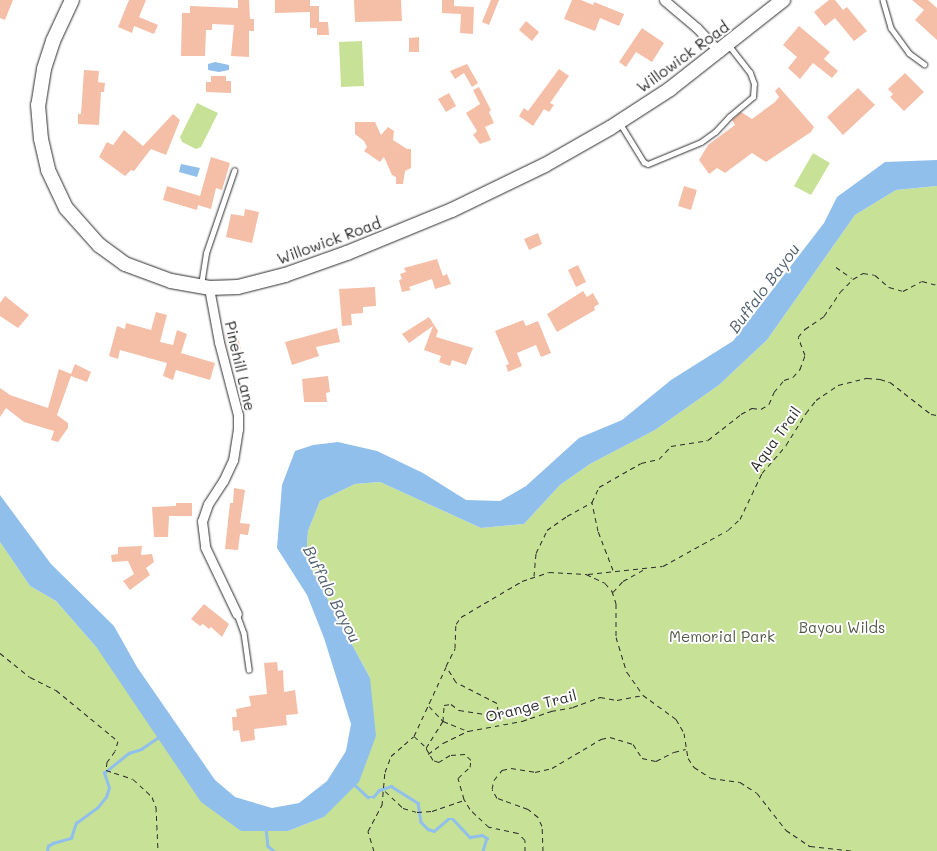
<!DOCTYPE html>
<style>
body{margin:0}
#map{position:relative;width:937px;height:851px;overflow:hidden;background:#fff;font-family:Mali,sans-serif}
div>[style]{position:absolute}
.green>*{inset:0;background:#c7e197}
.water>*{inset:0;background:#91bfeb}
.stream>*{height:2.5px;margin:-1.25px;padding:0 1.25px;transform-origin:1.25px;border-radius:1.25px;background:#91bfeb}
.building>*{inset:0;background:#f4bea7}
.path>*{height:1px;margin-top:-0.5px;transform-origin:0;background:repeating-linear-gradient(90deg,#2b2b2b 0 5px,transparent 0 9px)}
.roads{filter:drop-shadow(0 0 1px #2b2b2b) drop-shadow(0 0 1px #2b2b2b)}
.lane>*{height:4.5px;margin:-2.25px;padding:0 2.25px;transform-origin:2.25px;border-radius:2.25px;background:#fff}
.street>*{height:9px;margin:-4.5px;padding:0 4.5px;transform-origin:4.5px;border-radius:4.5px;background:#fff}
.secondary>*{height:14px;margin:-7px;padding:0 7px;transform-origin:7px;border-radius:7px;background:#fff}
span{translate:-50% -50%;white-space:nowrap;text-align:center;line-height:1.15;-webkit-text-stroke:4px #fff;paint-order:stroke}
.street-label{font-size:15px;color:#2b2b2b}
.park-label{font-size:15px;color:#525846}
.water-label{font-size:16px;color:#4f5f6e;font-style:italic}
</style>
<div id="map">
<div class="green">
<div style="clip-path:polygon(362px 41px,364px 86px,341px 87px,339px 42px)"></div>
<div style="clip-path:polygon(197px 103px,218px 113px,201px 147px,196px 149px,182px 142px,180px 137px)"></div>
<div style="clip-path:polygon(813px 153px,830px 163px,811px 195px,794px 186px)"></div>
<div style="clip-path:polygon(937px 186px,937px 851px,0 851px,0 542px,30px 586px,56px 601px,97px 648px,241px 831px,288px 831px,324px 817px,370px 678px,306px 559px,308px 531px,320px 501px,355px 484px,380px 482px,481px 528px,524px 524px,560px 485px,590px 464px,655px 430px,719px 385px,767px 340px,855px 215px,896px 190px)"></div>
</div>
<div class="water">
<div style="clip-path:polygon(215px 62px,229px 65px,229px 70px,219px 72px,208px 70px,208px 64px)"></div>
<div style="clip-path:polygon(937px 160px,937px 186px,896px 190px,855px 215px,767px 340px,719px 385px,655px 430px,590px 464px,560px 485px,524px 524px,481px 528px,380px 482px,355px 484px,320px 501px,308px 531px,306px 559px,370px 678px,376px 736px,359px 782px,324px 817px,288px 831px,241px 831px,201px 802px,97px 648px,56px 601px,30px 586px,0 542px,0 495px,51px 564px,114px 626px,137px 667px,215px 780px,235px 797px,272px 808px,299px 803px,327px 781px,346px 751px,351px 724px,324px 638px,307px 595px,277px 548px,282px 485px,295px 451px,313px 445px,338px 442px,377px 451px,423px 473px,466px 500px,500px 501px,526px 486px,579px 438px,622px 420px,671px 380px,733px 341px,824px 223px,837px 197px,885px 162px)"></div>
<div style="clip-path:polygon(181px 164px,200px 168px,197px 177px,179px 172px)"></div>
</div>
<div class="stream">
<div style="left:355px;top:785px;width:18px;rotate:43deg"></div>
<div style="left:368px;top:797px;width:5px"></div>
<div style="left:373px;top:797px;width:9px;rotate:-49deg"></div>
<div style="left:379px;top:790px;width:13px;rotate:-18deg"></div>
<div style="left:391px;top:786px;width:32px;rotate:32deg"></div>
<div style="left:418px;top:803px;width:19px;rotate:81deg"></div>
<div style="left:421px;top:822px;width:10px;rotate:45deg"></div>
<div style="left:428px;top:829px;width:6px;rotate:18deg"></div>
<div style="left:434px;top:831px;width:18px;rotate:-41deg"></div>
<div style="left:448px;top:819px;width:5px"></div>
<div style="left:453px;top:819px;width:25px;rotate:47deg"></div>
<div style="left:470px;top:837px;width:12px;rotate:-9deg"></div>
<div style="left:482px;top:835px;width:6px;rotate:31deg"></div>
<div style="left:487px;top:838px;width:14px;rotate:107deg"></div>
<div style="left:266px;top:828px;width:18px;rotate:84deg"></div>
<div style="left:268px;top:846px;width:8px;rotate:40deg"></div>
<div style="left:47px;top:851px;width:5px;rotate:-79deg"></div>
<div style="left:48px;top:846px;width:6px;rotate:-31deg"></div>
<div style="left:53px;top:843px;width:19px;rotate:-16deg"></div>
<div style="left:71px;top:838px;width:16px;rotate:-72deg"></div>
<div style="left:76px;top:823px;width:26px;rotate:-36deg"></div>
<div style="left:97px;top:808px;width:14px;rotate:-51deg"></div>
<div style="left:106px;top:797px;width:9px;rotate:-72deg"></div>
<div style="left:109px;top:788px;width:16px;rotate:-108deg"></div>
<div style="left:104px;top:773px;width:32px;rotate:-39deg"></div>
<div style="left:129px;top:753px;width:13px;rotate:-18deg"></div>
<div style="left:141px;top:749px;width:23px;rotate:-34deg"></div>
</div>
<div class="building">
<div style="clip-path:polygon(0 0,13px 0,5px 20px,0 18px)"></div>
<div style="clip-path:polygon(129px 0,146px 0,139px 17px,158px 25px,154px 34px,134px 26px,132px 33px,118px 27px)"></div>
<div style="clip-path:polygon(238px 0,249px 0,250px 19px,254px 19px,254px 31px,249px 31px,249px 57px,231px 56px,234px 25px,212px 24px,212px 30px,206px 30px,205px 56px,181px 56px,182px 13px,190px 13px,190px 6px,238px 8px)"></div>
<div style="clip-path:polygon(275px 0,310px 0,310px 12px,275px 13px)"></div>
<div style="clip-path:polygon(354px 0,401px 0,402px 21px,355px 22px)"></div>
<div style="clip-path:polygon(442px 0,454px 0,454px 6px,474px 7px,473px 34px,460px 33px,461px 14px,442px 13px)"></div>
<div style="clip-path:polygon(491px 0,499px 0,489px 25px,482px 22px)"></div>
<div style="clip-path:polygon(572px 0,581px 0,593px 5px,594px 2px,624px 14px,619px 26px,600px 18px,595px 31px,564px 19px)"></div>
<div style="clip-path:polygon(829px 0,835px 0,843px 10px,847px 7px,867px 31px,854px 41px,835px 18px,825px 26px,814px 12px)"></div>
<div style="clip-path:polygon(912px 0,928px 0,937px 8px,937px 40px,915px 20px,924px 10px)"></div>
<div style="clip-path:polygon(310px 6px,319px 6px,319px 22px,328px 22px,329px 35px,317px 35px,317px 28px,310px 28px)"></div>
<div style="clip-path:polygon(526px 21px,539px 32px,532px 41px,519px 30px)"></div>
<div style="clip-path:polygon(799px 26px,830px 52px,824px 59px,838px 71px,832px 78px,813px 63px,800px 79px,788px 68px,797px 57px,783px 45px)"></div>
<div style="clip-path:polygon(642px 28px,664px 43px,652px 62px,636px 52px,626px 67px,619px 62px)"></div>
<div style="clip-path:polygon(419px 37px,419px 52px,409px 52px,409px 38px)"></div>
<div style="clip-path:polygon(467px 64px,478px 83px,472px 87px,464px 73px,455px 79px,450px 71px)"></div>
<div style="clip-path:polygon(559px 69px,569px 76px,550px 103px,554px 105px,549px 112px,544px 109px,533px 126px,519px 116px,524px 108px,528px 111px)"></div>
<div style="clip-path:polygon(84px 70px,99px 71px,98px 82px,105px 83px,104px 92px,101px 92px,99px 125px,78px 124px,78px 114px,81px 114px)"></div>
<div style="clip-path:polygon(905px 73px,924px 92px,904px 111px,890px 97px,893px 94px,888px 89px)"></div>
<div style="clip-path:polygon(211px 76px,226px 76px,226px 81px,231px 81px,231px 93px,206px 92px,206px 82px,211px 82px)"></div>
<div style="clip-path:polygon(479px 87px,491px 110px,489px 112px,494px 123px,485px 127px,491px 140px,480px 144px,473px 135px,477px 131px,466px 113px,480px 104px,473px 90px)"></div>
<div style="clip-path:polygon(779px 87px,814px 127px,811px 132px,766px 162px,752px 153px,725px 173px,717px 168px,709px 174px,699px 160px,708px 145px,735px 125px,732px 120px,741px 112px,752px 119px,775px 102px,779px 97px,775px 91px)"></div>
<div style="clip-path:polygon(858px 88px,875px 105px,843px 135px,827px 117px)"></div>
<div style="clip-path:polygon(449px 93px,456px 106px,446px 112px,438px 99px)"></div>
<div style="clip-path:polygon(173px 114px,180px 120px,166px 155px,151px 149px,134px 171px,131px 170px,125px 176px,99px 157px,107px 142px,113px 145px,124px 130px,143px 146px)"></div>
<div style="clip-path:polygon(355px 122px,375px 122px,381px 135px,388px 127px,394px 131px,393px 140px,407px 149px,411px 149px,411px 168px,405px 171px,403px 184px,396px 184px,396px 177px,392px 175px,384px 157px,380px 162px,364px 151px,367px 147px,364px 141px,355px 134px)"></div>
<div style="clip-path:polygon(211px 157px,230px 163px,222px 190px,216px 188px,211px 209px,198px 205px,197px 210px,163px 200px,167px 186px,200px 196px)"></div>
<div style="clip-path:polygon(684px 186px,697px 190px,691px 210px,678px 206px)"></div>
<div style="clip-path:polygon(245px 209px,259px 212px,252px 243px,226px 237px,231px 214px,244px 216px)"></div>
<div style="clip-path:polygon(538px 233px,542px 244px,529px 250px,524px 239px)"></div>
<div style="clip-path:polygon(437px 259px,443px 276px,447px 274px,451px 284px,435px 289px,432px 279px,409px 287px,411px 290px,402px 292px,399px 280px,402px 279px,400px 274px,406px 272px,404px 268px)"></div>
<div style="clip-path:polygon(578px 265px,586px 282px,576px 287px,568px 270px)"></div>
<div style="clip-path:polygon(375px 287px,376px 306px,363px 307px,363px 313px,351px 314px,352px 325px,342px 326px,339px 289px)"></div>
<div style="clip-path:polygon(583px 291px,587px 297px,593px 293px,599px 304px,594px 307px,595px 310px,557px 332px,547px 314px)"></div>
<div style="clip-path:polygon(5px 296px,29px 315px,18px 328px,0 316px,0 303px)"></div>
<div style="clip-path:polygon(156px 312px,167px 315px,160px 342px,173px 345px,177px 330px,187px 334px,181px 353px,215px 363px,210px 380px,176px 370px,173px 380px,163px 376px,167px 363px,120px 350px,118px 359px,109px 356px,117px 326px,125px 329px,126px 323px,151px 330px)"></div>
<div style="clip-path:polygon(429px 317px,438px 331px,436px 337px,473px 348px,466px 365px,452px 360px,450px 366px,439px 362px,441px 356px,424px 350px,433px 326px,409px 343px,402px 334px)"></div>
<div style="clip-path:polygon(523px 320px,526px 326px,538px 321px,551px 353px,541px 357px,536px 345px,517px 353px,522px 366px,508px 372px,506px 365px,509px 364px,495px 331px)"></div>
<div style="clip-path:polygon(337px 328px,340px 342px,316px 347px,319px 356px,292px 365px,285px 342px)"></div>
<div style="clip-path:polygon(236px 331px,241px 349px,230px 352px,225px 334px)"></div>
<div style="clip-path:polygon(75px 364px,91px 372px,87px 382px,71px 376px,57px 415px,68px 423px,68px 428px,58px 442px,51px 440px,54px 431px,24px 422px,6px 408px,0 417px,0 388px,10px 395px,48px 408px,59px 369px,71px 374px)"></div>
<div style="clip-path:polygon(328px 376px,330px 392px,326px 393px,327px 402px,304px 402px,302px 379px)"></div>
<div style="clip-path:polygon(234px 488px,245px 490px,240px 523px,250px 524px,248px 535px,240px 534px,238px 550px,225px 549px,230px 503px,233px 503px)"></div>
<div style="clip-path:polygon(176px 503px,192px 503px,192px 516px,169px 516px,168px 537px,154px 537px,152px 507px,176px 506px)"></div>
<div style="clip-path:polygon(142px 546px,141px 555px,152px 554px,154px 562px,146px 568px,150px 575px,130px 590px,123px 581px,134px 574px,128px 561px,112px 562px,111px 555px,118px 554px,118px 547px)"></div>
<div style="clip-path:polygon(204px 604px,229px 624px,222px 637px,211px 627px,209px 629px,203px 624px,200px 626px,191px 619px)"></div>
<div style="clip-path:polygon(277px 662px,278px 671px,283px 670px,284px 692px,295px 690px,298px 714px,286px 715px,287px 725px,254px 729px,255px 740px,241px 742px,239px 730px,233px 731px,232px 717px,237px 717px,236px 709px,251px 706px,249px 696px,267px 694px,264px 663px)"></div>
</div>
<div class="path">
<div style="left:836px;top:267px;width:19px;rotate:35deg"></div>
<div style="left:613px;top:570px;width:42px;rotate:-111deg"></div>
<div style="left:598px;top:531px;width:30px;rotate:-102deg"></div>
<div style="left:592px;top:502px;width:17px;rotate:-65deg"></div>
<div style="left:599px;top:487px;width:48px;rotate:-29.7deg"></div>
<div style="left:641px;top:463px;width:18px;rotate:-13deg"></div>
<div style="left:659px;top:459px;width:18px;rotate:-47deg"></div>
<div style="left:671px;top:446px;width:37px;rotate:-9deg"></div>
<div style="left:708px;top:440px;width:42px;rotate:-38.2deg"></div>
<div style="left:741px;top:414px;width:13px;rotate:-29deg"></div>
<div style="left:752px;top:408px;width:9px;rotate:6deg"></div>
<div style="left:761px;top:409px;width:9px;rotate:-32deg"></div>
<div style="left:769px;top:404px;width:13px;rotate:-67deg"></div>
<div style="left:774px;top:392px;width:16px;rotate:-50deg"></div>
<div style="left:784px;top:380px;width:9px;rotate:-18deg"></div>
<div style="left:793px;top:377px;width:11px;rotate:-49deg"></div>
<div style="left:800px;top:369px;width:15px;rotate:-70deg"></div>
<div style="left:805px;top:355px;width:19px;rotate:-111deg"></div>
<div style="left:798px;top:337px;width:11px;rotate:-49deg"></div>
<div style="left:805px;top:329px;width:23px;rotate:-34deg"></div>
<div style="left:824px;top:316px;width:29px;rotate:-56deg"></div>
<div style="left:840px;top:292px;width:18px;rotate:-45deg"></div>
<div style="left:853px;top:279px;width:12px;rotate:-31deg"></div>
<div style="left:863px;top:273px;width:12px;rotate:9deg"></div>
<div style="left:875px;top:275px;width:18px;rotate:41deg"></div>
<div style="left:889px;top:287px;width:15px;rotate:16deg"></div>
<div style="left:903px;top:291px;width:21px;rotate:-28deg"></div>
<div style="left:922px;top:281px;width:16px;rotate:15deg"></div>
<div style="left:588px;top:574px;width:75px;rotate:-6.1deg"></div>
<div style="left:663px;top:566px;width:74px;rotate:-29deg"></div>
<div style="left:728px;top:530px;width:16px;rotate:-43deg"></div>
<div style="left:740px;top:519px;width:51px;rotate:-64.4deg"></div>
<div style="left:762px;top:473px;width:37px;rotate:-49deg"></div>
<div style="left:786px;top:445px;width:38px;rotate:-58deg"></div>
<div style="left:806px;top:413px;width:16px;rotate:-52deg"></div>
<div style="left:816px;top:400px;width:27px;rotate:-34deg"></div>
<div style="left:838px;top:385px;width:30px;rotate:-14deg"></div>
<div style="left:867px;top:378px;width:13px;rotate:4deg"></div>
<div style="left:880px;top:379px;width:10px;rotate:17deg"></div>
<div style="left:890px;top:382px;width:52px;rotate:38deg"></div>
<div style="left:931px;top:414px;width:6px;rotate:9deg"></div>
<div style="left:534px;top:576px;width:23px;rotate:-85deg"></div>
<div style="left:536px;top:553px;width:25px;rotate:-64deg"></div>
<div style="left:547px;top:530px;width:24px;rotate:-35deg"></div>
<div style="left:567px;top:516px;width:29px;rotate:-29deg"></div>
<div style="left:613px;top:592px;width:15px;rotate:-48deg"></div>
<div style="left:623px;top:581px;width:26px;rotate:-29deg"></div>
<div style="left:0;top:653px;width:38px;rotate:39deg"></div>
<div style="left:30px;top:677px;width:29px;rotate:27deg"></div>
<div style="left:56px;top:690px;width:80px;rotate:39.4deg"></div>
<div style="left:118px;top:741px;width:10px;rotate:107deg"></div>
<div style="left:115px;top:751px;width:14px;rotate:126deg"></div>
<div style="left:107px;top:762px;width:8px;rotate:97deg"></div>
<div style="left:106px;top:770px;width:28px;rotate:18deg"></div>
<div style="left:133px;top:779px;width:26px;rotate:43deg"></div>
<div style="left:152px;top:797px;width:11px;rotate:68deg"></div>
<div style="left:156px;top:807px;width:44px;rotate:87.4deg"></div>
<div style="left:429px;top:706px;width:21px;rotate:47deg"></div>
<div style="left:443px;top:721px;width:27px;rotate:22deg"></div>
<div style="left:414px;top:736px;width:16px;rotate:43deg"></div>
<div style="left:428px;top:754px;width:19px;rotate:-36deg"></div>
<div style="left:443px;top:743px;width:28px;rotate:-26deg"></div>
<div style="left:468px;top:731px;width:55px;rotate:-10.5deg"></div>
<div style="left:522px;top:721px;width:31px;rotate:-19deg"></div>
<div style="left:551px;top:711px;width:22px;rotate:-10deg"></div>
<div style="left:573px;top:707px;width:29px;rotate:-20deg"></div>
<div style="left:600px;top:697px;width:17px;rotate:10deg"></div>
<div style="left:617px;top:700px;width:25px;rotate:-11deg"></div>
<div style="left:385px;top:791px;width:25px;rotate:43deg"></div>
<div style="left:403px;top:808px;width:15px;rotate:16deg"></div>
<div style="left:417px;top:812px;width:15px;rotate:-4deg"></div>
<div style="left:432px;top:811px;width:34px;rotate:-19deg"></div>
<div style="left:374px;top:851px;width:21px;rotate:-107deg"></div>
<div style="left:368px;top:831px;width:30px;rotate:-62deg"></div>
<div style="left:382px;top:805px;width:33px;rotate:-85deg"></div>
<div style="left:385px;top:772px;width:17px;rotate:-69deg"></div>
<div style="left:391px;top:756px;width:30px;rotate:-41deg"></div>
<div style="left:414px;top:736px;width:76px;rotate:-65.1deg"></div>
<div style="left:525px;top:851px;width:11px;rotate:-90deg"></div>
<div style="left:525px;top:840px;width:10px;rotate:-135deg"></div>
<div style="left:518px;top:833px;width:30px;rotate:-168deg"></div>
<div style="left:489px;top:827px;width:26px;rotate:-137deg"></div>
<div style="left:470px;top:809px;width:12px;rotate:-121deg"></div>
<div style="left:464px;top:799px;width:22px;rotate:-106deg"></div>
<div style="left:458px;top:778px;width:16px;rotate:-43deg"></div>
<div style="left:470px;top:767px;width:7px;rotate:-82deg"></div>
<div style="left:471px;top:760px;width:8px;rotate:-135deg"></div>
<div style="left:465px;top:754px;width:15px;rotate:176deg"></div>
<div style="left:450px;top:755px;width:13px;rotate:148deg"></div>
<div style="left:439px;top:762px;width:6px;rotate:-162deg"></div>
<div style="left:433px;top:760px;width:14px;rotate:-120deg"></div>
<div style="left:426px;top:748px;width:32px;rotate:-58deg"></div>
<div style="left:443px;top:721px;width:16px;rotate:-86deg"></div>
<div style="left:444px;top:705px;width:7px;rotate:-8deg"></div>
<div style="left:451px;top:704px;width:10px;rotate:37deg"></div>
<div style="left:459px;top:710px;width:31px;rotate:9deg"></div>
<div style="left:490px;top:715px;width:9px;rotate:-27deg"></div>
<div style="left:498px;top:711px;width:8px;rotate:-97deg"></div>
<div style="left:497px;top:703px;width:46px;rotate:-152.9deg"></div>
<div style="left:456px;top:682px;width:19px;rotate:-122deg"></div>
<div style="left:446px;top:666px;width:20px;rotate:-63deg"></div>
<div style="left:455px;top:648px;width:24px;rotate:-88deg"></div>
<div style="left:456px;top:624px;width:9px;rotate:-54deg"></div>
<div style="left:461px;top:617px;width:71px;rotate:-30.5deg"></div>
<div style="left:522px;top:581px;width:28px;rotate:-18deg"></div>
<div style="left:549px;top:572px;width:37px;rotate:3deg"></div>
<div style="left:586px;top:574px;width:21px;rotate:25deg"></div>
<div style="left:605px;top:583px;width:11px;rotate:49deg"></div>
<div style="left:612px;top:591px;width:13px;rotate:72deg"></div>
<div style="left:616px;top:603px;width:34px;rotate:90deg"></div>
<div style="left:616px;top:637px;width:37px;rotate:73deg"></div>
<div style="left:627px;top:672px;width:28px;rotate:55deg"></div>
<div style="left:643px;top:695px;width:41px;rotate:36deg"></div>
<div style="left:676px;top:719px;width:16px;rotate:60deg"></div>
<div style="left:684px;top:733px;width:25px;rotate:81deg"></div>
<div style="left:688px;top:758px;width:11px;rotate:56deg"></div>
<div style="left:694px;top:767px;width:20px;rotate:33deg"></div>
<div style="left:711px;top:778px;width:29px;rotate:8deg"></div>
<div style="left:740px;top:782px;width:20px;rotate:33deg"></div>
<div style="left:757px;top:793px;width:47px;rotate:51.9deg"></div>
<div style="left:786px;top:830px;width:29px;rotate:34deg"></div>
<div style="left:810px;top:846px;width:45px;rotate:6.3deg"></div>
<div style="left:543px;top:851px;width:25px;rotate:-92deg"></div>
<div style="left:542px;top:826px;width:10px;rotate:-114deg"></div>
<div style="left:538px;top:817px;width:13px;rotate:-141deg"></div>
<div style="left:528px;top:809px;width:33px;rotate:-160deg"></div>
<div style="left:497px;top:798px;width:10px;rotate:-119deg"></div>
<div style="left:492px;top:789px;width:9px;rotate:-77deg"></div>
<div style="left:494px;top:780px;width:13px;rotate:-51deg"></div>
<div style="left:502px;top:770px;width:9px;rotate:-13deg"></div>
<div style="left:511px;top:768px;width:24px;rotate:9deg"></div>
<div style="left:535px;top:772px;width:17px;rotate:-13deg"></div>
<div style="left:552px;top:768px;width:57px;rotate:-30.6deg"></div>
<div style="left:601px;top:739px;width:9px;rotate:-13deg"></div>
<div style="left:610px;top:737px;width:24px;rotate:17deg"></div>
<div style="left:633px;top:744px;width:17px;rotate:57deg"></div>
<div style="left:642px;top:758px;width:14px;rotate:12deg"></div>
<div style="left:656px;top:761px;width:20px;rotate:-27deg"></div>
<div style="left:674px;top:752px;width:12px;rotate:-14deg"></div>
</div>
<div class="roads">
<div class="lane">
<div style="left:883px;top:0;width:29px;rotate:74deg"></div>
<div style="left:891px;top:28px;width:31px;rotate:54deg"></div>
<div style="left:909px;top:53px;width:19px;rotate:36deg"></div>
<div style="left:620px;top:123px;width:46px;rotate:58.4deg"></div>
<div style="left:644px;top:162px;width:4px;rotate:27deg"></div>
<div style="left:648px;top:164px;width:57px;rotate:-22.5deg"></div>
<div style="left:701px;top:142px;width:17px;rotate:-36deg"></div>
<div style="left:715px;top:132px;width:21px;rotate:-47deg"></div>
<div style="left:729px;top:117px;width:31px;rotate:-40deg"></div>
<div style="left:753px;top:97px;width:13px;rotate:-86deg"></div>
<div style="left:754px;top:84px;width:12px;rotate:-110deg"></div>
<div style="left:750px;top:73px;width:34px;rotate:-128deg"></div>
<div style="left:201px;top:285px;width:32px;rotate:-81deg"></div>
<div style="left:206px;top:253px;width:87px;rotate:-71.1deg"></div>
<div style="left:237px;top:614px;width:20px;rotate:70deg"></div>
<div style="left:244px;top:633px;width:37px;rotate:82deg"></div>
</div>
<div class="street">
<div style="left:664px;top:0;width:43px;rotate:40.3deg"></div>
<div style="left:697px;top:28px;width:33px;rotate:47deg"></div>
<div style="left:209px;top:288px;width:55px;rotate:79.5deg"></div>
<div style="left:219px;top:342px;width:75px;rotate:75.4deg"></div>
<div style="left:238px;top:415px;width:14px;rotate:90deg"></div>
<div style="left:238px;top:429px;width:31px;rotate:99deg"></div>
<div style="left:233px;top:460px;width:23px;rotate:115deg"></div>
<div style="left:223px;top:481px;width:27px;rotate:123deg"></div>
<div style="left:208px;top:504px;width:18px;rotate:109deg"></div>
<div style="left:202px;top:521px;width:26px;rotate:83deg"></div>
<div style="left:205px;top:547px;width:74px;rotate:64.5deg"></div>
</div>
<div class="secondary">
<div style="left:72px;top:0;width:45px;rotate:114.9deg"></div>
<div style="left:53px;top:41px;width:29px;rotate:108deg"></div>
<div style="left:44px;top:69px;width:36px;rotate:99deg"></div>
<div style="left:38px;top:105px;width:34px;rotate:85deg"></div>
<div style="left:41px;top:139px;width:32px;rotate:77deg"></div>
<div style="left:48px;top:170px;width:42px;rotate:64.7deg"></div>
<div style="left:66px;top:208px;width:50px;rotate:48.3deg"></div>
<div style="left:99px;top:245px;width:32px;rotate:36deg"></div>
<div style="left:125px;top:264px;width:49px;rotate:20.3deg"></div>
<div style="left:171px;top:281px;width:39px;rotate:10deg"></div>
<div style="left:209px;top:288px;width:29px;rotate:-2deg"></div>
<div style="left:238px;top:287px;width:49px;rotate:-14.3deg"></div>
<div style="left:285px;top:275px;width:66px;rotate:-19.5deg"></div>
<div style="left:347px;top:253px;width:113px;rotate:-22.3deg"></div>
<div style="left:452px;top:210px;width:103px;rotate:-25.8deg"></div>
<div style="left:545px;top:165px;width:75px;rotate:-29.6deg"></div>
<div style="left:610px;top:128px;width:72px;rotate:-33deg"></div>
<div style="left:670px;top:89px;width:144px;rotate:-38.2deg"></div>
</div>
</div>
<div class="street-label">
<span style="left:683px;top:57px;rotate:-36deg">Willowick Road</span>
<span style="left:329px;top:241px;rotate:-20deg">Willowick Road</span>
<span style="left:240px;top:366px;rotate:77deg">Pinehill Lane</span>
<span style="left:775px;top:439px;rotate:-54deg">Aqua Trail</span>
<span style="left:531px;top:706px;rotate:-14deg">Orange Trail</span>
</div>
<div class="park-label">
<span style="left:842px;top:628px">Bayou Wilds</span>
<span style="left:722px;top:637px">Memorial Park</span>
</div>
<div class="water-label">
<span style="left:764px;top:288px;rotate:-53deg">Buffalo Bayou</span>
<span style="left:332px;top:594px;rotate:63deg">Buffalo Bayou</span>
</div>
</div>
